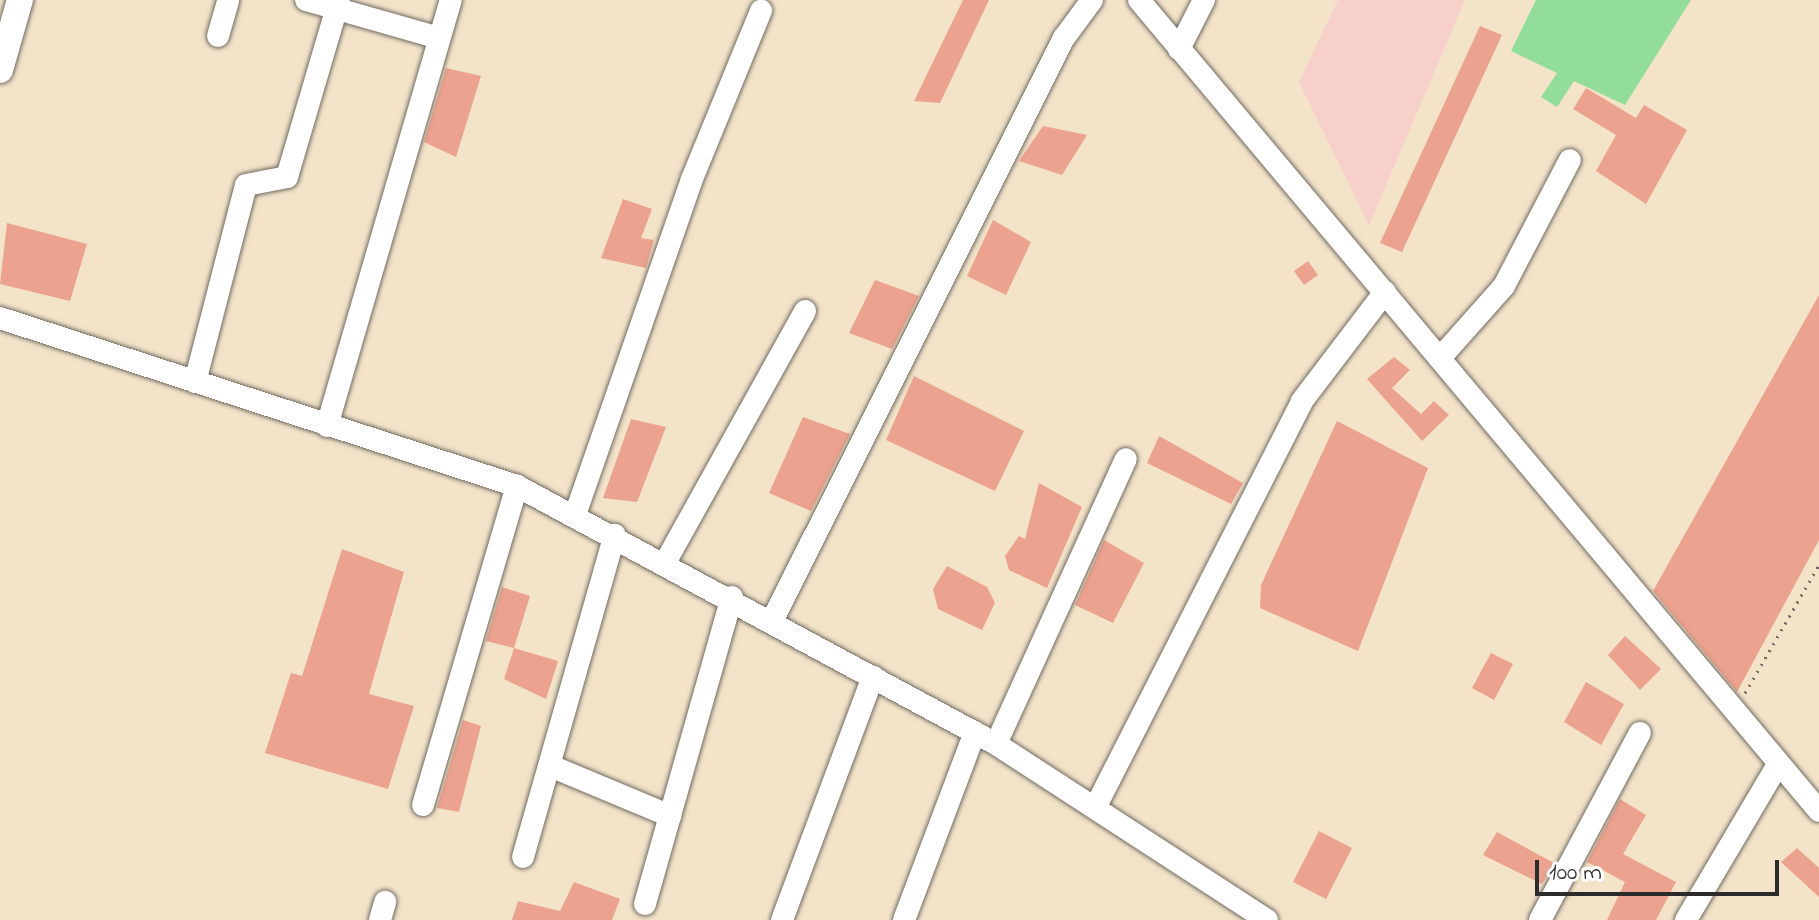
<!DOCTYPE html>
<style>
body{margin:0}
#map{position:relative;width:1819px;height:920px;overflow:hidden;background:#f3e3c9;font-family:"Indie Flower",sans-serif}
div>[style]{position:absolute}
.built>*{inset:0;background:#f7d0c9}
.green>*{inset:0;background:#92dd9a}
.building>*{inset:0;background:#eba28f}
.path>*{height:3px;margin-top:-1.5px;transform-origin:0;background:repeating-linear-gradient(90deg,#716b62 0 2px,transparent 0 8px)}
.roads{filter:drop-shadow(0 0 2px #716b62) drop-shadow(0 0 2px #716b62)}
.minor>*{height:22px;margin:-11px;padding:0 11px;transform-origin:11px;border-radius:11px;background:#fff}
.major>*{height:26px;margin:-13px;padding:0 13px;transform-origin:13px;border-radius:13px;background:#fff}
span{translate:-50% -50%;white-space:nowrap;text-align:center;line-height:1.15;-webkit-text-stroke:7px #fff;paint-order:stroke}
.scale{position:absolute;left:1535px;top:860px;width:244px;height:36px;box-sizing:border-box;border:4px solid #2b2b2b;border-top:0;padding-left:10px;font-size:24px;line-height:28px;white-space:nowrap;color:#2b2b2b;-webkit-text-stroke:6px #fff;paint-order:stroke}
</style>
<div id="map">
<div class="built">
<div style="clip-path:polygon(1338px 0,1465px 0,1369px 225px,1299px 82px)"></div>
</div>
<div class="green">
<div style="clip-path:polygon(1536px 0,1691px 0,1625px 105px,1574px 81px,1557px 107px,1541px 97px,1557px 73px,1511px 51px)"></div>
</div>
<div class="building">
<div style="clip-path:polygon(963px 0,989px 0,940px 103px,914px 101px)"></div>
<div style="clip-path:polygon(1480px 26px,1502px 35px,1402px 252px,1380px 243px)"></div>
<div style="clip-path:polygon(446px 68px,481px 76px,456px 157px,424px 142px)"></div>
<div style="clip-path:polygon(1586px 88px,1636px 118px,1644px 105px,1687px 130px,1646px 204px,1596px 171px,1616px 135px,1573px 109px)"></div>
<div style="clip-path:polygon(1043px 126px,1087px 135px,1062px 175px,1019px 161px)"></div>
<div style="clip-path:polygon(623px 199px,652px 209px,641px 238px,654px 240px,646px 268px,601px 258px)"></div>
<div style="clip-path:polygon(993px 220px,1031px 242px,1006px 295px,967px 276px)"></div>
<div style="clip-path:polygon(7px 223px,87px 244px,70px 301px,0 284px)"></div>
<div style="clip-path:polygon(1308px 261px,1318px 275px,1304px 285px,1294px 271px)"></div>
<div style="clip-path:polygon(875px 280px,919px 296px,892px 349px,849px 333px)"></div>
<div style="clip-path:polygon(1819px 295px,1819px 540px,1737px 692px,1653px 591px)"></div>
<div style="clip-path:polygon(1394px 357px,1410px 370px,1392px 388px,1421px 414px,1434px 401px,1449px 415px,1422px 441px,1367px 379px)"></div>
<div style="clip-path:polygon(914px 376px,1024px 431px,995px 491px,886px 440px)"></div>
<div style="clip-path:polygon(803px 417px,850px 434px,811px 511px,769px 493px)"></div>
<div style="clip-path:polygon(631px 419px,666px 427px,637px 502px,603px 498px)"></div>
<div style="clip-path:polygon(1337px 421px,1428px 468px,1358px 651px,1260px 608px,1261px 585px)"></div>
<div style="clip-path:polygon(1159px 436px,1243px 483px,1231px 504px,1147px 463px)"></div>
<div style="clip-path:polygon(1039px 483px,1082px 507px,1047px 588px,1009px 570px,1005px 556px,1019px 536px,1025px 539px)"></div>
<div style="clip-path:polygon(1104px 540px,1144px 563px,1113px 623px,1075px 605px)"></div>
<div style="clip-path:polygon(342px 549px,404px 572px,369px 694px,414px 706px,388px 789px,265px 753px,291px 673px,302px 676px)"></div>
<div style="clip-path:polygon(947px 566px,987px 587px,995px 603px,982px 630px,938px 609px,933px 589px)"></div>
<div style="clip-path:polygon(502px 587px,530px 596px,514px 648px,486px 641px)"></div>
<div style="clip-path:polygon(1625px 636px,1661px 669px,1640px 690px,1608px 655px)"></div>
<div style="clip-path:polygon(514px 648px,558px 661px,546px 699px,504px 679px)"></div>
<div style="clip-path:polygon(1491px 653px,1513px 664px,1494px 700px,1472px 688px)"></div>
<div style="clip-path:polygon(1586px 682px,1624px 704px,1601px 745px,1564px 722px)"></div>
<div style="clip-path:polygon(463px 720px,481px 726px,459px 812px,437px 808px)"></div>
<div style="clip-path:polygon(1620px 799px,1646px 815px,1623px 854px,1676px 882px,1656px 920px,1607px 920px,1625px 882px,1587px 862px)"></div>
<div style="clip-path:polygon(1319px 831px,1352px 848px,1326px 899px,1293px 882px)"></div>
<div style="clip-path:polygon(1497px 832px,1554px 863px,1542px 884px,1483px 855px)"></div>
<div style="clip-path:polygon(1797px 848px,1819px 868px,1819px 897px,1781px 862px)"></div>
<div style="clip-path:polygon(574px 882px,620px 899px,612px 920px,512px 920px,518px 901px,560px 911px)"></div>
</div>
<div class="path">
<div style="left:1745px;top:693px;width:148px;rotate:-60deg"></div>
</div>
<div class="roads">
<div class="minor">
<div style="left:306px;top:0;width:138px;rotate:15.9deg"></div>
<div style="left:1139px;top:0;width:1058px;rotate:50.02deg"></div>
<div style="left:218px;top:36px;width:37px;rotate:-74deg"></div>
<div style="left:1179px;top:49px;width:55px;rotate:-63deg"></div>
<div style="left:0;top:318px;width:544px;rotate:18deg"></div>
<div style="left:517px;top:486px;width:544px;rotate:28.31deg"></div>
<div style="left:996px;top:744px;width:323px;rotate:33deg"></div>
<div style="left:1441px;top:357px;width:95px;rotate:-48.4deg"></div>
<div style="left:1504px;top:286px;width:142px;rotate:-62.4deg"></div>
<div style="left:195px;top:382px;width:203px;rotate:-75.5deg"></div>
<div style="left:246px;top:185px;width:42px;rotate:-11deg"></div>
<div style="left:287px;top:177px;width:184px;rotate:-73.6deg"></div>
<div style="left:327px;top:426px;width:444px;rotate:-73.8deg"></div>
<div style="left:575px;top:515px;width:356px;rotate:-70.8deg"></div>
<div style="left:692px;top:179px;width:182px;rotate:-67.7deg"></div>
<div style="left:666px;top:561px;width:286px;rotate:-60.9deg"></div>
<div style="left:773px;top:619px;width:650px;rotate:-63.4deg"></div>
<div style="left:1064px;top:38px;width:47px;rotate:-53.6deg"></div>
<div style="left:996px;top:744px;width:313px;rotate:-65.5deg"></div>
<div style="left:553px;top:767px;width:127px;rotate:22.7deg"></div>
<div style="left:423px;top:805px;width:333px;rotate:-73.6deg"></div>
<div style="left:1096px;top:806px;width:454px;rotate:-63deg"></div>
<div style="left:1302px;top:401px;width:137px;rotate:-52.7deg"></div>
<div style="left:523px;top:857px;width:335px;rotate:-74.1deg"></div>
<div style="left:645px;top:904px;width:319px;rotate:-74.2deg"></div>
<div style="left:380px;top:920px;width:19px;rotate:-74deg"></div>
<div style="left:782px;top:920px;width:260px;rotate:-69.5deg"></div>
<div style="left:904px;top:920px;width:201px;rotate:-69.3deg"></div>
<div style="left:1540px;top:920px;width:212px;rotate:-61.9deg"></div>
<div style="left:1686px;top:920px;width:182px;rotate:-59.4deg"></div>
</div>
<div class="major">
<div style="left:0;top:70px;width:73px;rotate:-74.1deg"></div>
</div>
</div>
<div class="scale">100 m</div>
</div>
